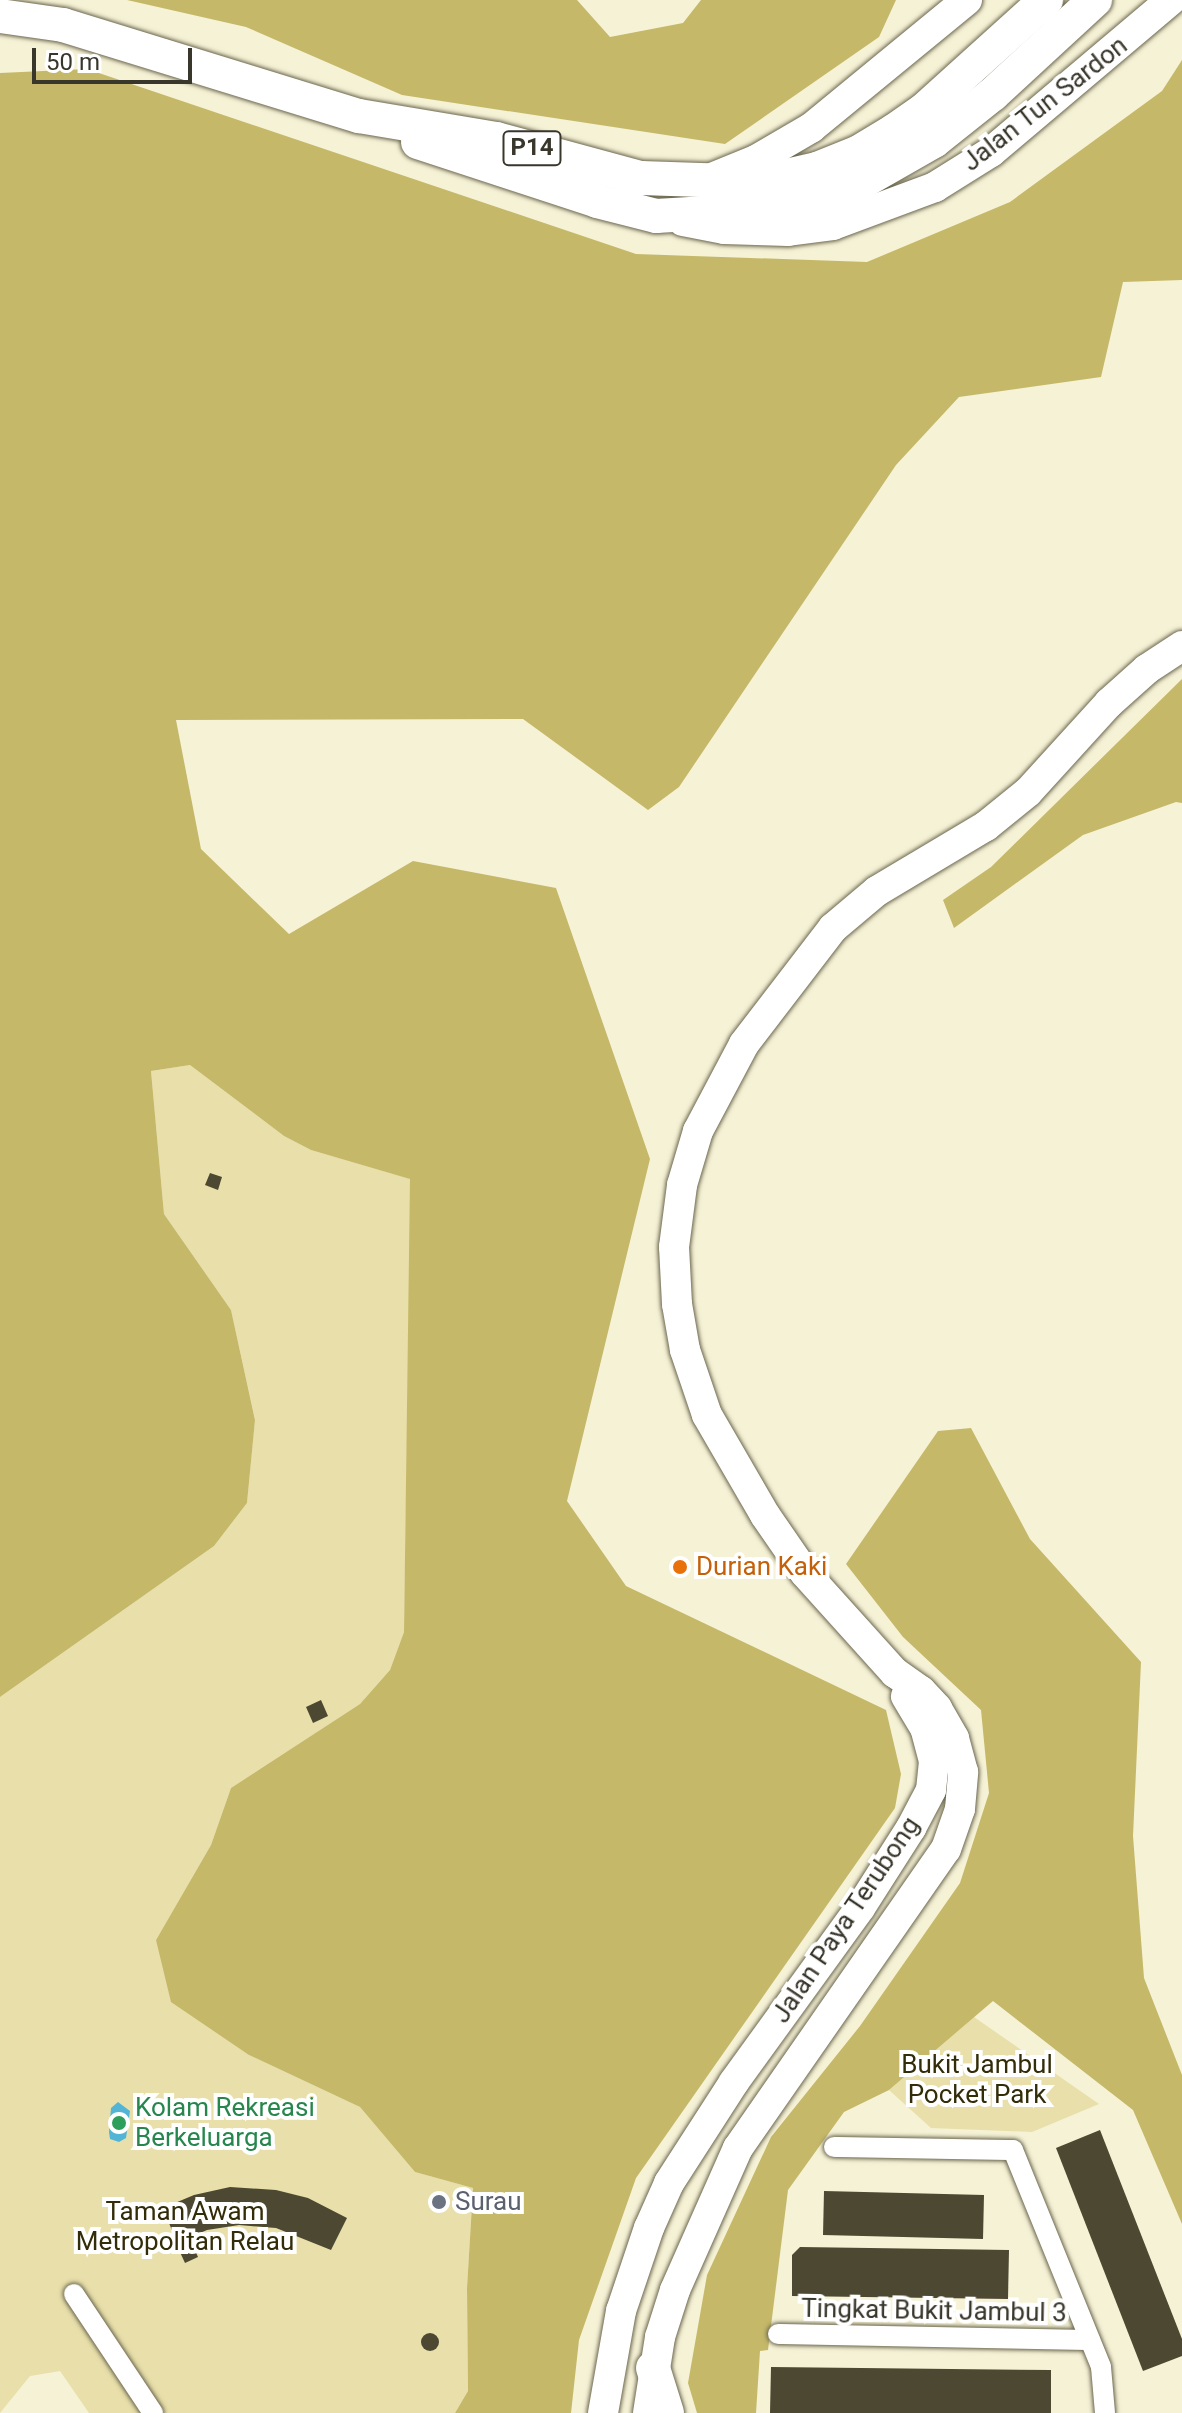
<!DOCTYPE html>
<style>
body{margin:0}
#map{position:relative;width:1182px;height:2413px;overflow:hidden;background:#f6f2d6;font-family:Roboto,sans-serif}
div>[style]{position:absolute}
.green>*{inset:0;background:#e8dfaa}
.forest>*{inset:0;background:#c5b869}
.water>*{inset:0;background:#53b5d5}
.building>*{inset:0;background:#4c4831}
.round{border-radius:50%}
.roads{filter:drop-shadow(0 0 2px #6a664e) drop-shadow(0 0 2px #6a664e)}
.minor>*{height:20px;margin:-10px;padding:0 10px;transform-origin:10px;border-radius:10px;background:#fff}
.secondary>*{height:30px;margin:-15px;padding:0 15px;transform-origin:15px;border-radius:15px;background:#fff}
.primary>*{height:34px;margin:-17px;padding:0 17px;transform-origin:17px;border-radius:17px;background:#fff}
.dots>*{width:22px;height:22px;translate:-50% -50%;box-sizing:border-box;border:4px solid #fff;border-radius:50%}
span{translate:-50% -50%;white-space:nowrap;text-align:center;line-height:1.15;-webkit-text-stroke:8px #fff;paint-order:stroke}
.shield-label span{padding:2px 6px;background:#fff;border:2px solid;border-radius:6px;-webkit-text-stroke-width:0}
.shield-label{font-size:24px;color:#39372c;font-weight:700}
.street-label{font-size:26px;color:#39372c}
.food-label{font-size:26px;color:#c56008}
.left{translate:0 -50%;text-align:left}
.park-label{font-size:26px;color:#322c08}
.leisure-label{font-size:26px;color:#27864d}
.worship-label{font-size:26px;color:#5b616d}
.scale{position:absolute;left:32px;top:48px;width:160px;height:36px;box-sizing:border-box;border:4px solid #39372c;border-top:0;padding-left:10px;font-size:24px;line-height:28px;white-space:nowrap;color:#39372c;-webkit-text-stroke:6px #fff;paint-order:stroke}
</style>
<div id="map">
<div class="green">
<div style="clip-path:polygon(190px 1065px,284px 1136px,311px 1150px,411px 1179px,404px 1632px,390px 1670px,360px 1704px,231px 1788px,211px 1845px,156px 1940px,249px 2055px,360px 2107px,415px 2172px,473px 2188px,467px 2288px,468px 2391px,455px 2413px,89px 2413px,60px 2371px,30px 2376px,0 2413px,0 1697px,214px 1546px,247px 1503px,255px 1419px,231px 1310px,164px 1214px,151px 1071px)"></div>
<div style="clip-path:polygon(974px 2017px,1099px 2104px,1032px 2132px,931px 2128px,889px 2090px)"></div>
</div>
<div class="forest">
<div style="clip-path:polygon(127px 0,577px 0,610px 37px,683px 23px,701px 0,896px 0,879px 37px,725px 144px,402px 95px,246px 27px)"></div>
<div style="clip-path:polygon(1182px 60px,1182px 280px,1123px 282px,1101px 377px,959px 397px,896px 465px,679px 787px,648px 810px,523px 719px,176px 720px,201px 849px,289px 934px,413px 861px,556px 888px,650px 1159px,567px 1501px,626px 1586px,886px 1710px,901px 1774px,895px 1808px,636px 2178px,579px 2340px,571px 2413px,455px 2413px,468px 2391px,467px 2288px,473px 2188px,415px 2172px,360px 2107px,249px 2055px,171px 2002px,156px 1940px,211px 1845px,231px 1788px,360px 1704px,390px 1670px,404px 1632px,410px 1179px,311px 1150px,284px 1136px,190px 1065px,151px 1071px,164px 1214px,231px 1310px,255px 1420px,247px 1503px,214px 1546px,0 1697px,0 73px,87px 69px,636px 254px,867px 262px,1010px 202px,1162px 91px)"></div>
<div style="clip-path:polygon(1182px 679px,1182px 803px,1176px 802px,1083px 835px,954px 928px,943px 900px,991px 867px)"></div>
<div style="clip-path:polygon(971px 1428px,1030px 1539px,1141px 1662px,1133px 1836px,1144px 1978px,1182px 2075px,1182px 2224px,1133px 2110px,993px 2001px,889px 2090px,844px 2112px,788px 2190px,768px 2350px,760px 2351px,756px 2413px,697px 2413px,688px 2383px,707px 2275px,771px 2137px,860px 2026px,960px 1883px,989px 1793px,981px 1710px,903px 1637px,846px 1564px,938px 1431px)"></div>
</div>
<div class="water">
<div style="clip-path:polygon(118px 2102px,130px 2111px,126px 2138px,119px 2142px,110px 2139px,109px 2132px,111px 2108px)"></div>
</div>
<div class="building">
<div style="clip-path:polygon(210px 1173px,222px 1177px,218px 1190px,205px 1185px)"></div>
<div style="clip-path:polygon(321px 1700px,328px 1716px,313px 1723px,306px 1707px)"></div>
<div style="clip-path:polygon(1100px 2130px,1182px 2339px,1182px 2356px,1143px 2371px,1056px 2148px)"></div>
<div style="clip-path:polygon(230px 2187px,276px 2190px,308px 2198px,347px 2218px,331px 2250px,276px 2228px,239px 2225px,207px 2230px,177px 2243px,163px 2208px,194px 2195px)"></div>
<div style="clip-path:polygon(824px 2191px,984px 2195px,983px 2239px,823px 2235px)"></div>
<div style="clip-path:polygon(192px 2244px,198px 2257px,185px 2263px,179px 2250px)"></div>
<div style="clip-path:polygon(800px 2247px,1009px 2250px,1008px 2299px,792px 2296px,792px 2255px)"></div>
<div class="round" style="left:421px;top:2333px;width:18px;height:18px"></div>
<div style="clip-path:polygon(771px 2367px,1051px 2370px,1051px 2413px,770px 2413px)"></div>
</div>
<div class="roads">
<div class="minor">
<div style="left:834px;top:2147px;width:179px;rotate:1deg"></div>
<div style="left:1013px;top:2150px;width:234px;rotate:67.9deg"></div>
<div style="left:1101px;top:2367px;width:46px;rotate:85deg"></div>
<div style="left:74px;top:2294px;width:143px;rotate:56.4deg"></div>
<div style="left:778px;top:2334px;width:312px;rotate:1.1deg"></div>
</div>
<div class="secondary">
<div style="left:707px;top:180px;width:53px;rotate:-22.2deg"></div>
<div style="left:756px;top:160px;width:64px;rotate:-30.2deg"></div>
<div style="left:811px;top:128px;width:202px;rotate:-39.4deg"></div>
<div style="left:683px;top:221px;width:42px;rotate:11deg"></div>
<div style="left:724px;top:229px;width:64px;rotate:1.8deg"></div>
<div style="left:788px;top:231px;width:45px;rotate:-7.6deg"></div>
<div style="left:833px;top:225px;width:109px;rotate:-20.4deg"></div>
<div style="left:935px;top:187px;width:66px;rotate:-32deg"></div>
<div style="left:991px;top:152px;width:236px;rotate:-40.2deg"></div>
<div style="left:603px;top:2413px;width:104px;rotate:-80deg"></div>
<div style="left:621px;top:2311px;width:88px;rotate:-71.4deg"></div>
<div style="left:649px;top:2228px;width:49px;rotate:-66deg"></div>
<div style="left:669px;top:2183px;width:120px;rotate:-57.2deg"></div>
<div style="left:734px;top:2082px;width:215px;rotate:-54.1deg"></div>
<div style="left:860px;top:1908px;width:95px;rotate:-57.5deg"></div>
<div style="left:911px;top:1828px;width:43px;rotate:-62.2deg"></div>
<div style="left:931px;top:1790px;width:29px;rotate:-84deg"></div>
<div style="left:934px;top:1761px;width:34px;rotate:-105deg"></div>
<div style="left:925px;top:1728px;width:37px;rotate:-121deg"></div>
<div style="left:648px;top:2413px;width:77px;rotate:-81deg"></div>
<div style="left:660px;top:2337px;width:49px;rotate:-72.3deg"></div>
<div style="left:675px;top:2290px;width:155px;rotate:-66.1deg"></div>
<div style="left:738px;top:2148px;width:364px;rotate:-55.2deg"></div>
<div style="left:946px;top:1849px;width:42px;rotate:-70.7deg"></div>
<div style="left:960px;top:1809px;width:37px;rotate:-85deg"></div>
<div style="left:963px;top:1772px;width:35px;rotate:-105deg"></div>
<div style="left:954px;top:1738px;width:34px;rotate:-120deg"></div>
<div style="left:937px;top:1708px;width:23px;rotate:-133deg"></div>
<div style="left:921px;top:1691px;width:32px;rotate:-145deg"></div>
<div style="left:895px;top:1673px;width:135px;rotate:-132deg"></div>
<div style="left:805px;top:1573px;width:70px;rotate:-124.6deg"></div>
<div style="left:765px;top:1515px;width:116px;rotate:-120.1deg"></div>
<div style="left:707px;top:1415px;width:69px;rotate:-108.7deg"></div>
<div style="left:685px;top:1350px;width:47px;rotate:-99.9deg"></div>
<div style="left:677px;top:1304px;width:57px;rotate:-93deg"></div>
<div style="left:674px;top:1247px;width:63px;rotate:-82.6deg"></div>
<div style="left:682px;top:1185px;width:56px;rotate:-73.5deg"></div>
<div style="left:698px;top:1131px;width:98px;rotate:-62.1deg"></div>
<div style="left:744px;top:1044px;width:146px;rotate:-52.5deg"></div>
<div style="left:833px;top:928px;width:57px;rotate:-40.1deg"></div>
<div style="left:877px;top:891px;width:127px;rotate:-30.8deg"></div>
<div style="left:986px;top:826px;width:54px;rotate:-39deg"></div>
<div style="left:1028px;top:792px;width:120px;rotate:-47.7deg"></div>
<div style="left:1109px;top:703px;width:51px;rotate:-41.8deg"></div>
<div style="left:1147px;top:669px;width:42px;rotate:-33.3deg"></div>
</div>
<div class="primary">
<div style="left:0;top:16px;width:64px;rotate:8.1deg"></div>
<div style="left:63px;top:25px;width:310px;rotate:17.1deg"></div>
<div style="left:359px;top:116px;width:139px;rotate:9.5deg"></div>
<div style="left:496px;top:139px;width:150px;rotate:15.1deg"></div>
<div style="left:641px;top:178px;width:119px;rotate:1.9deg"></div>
<div style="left:760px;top:182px;width:58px;rotate:-12.8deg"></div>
<div style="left:817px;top:169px;width:45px;rotate:-22deg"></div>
<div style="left:859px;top:152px;width:41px;rotate:-31deg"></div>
<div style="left:894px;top:131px;width:35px;rotate:-35deg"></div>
<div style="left:923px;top:111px;width:166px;rotate:-42.1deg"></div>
<div style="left:418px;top:142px;width:188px;rotate:18.2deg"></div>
<div style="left:597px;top:201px;width:61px;rotate:14.3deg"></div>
<div style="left:656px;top:216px;width:136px;rotate:-3.4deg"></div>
<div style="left:792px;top:208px;width:51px;rotate:-15.9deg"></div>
<div style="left:841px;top:194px;width:107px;rotate:-29.7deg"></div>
<div style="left:934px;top:141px;width:75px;rotate:-38.5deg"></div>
<div style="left:993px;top:94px;width:139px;rotate:-42.7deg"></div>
<div style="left:653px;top:2368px;width:47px;rotate:72.7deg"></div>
</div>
</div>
<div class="dots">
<div style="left:680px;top:1567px;background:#e8710a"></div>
<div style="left:119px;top:2123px;background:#2e9e5b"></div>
<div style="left:439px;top:2202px;background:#6b7280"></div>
</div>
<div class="shield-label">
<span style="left:532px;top:148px">P14</span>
</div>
<div class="street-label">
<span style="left:1045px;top:104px;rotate:-38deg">Jalan Tun Sardon</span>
<span style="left:846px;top:1920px;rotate:-56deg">Jalan Paya Terubong</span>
<span style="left:934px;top:2311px;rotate:1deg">Tingkat Bukit Jambul 3</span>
</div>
<div class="food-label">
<span class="left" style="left:696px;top:1567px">Durian Kaki</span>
</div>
<div class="park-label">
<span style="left:977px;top:2080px">Bukit Jambul<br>Pocket Park</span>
<span style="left:185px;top:2227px">Taman Awam<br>Metropolitan Relau</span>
</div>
<div class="leisure-label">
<span class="left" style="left:135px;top:2123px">Kolam Rekreasi<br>Berkeluarga</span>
</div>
<div class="worship-label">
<span class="left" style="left:455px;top:2202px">Surau</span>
</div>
<div class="scale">50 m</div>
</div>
